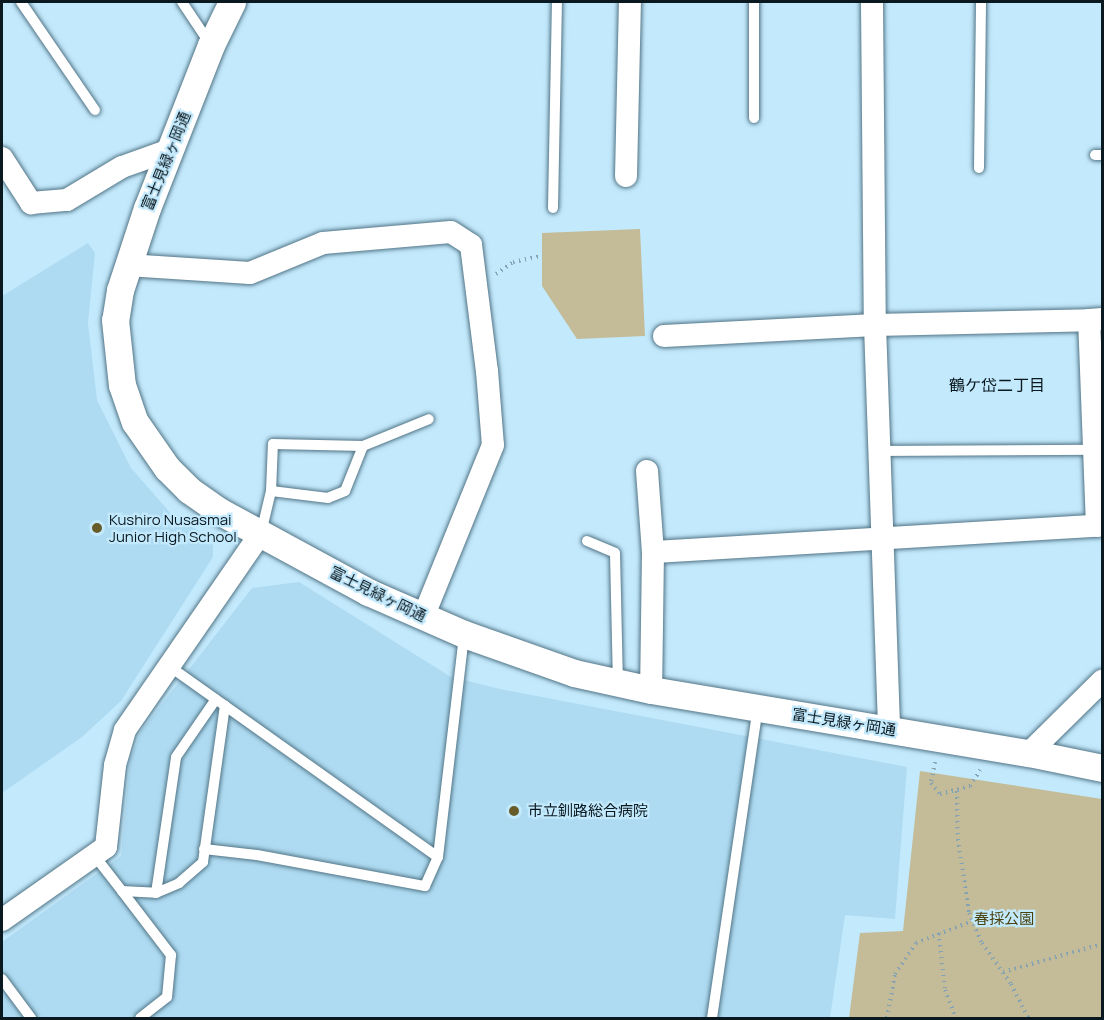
<!DOCTYPE html>
<meta charset="utf-8">
<style>
body{margin:0}
#map{position:relative;width:1104px;height:1020px;overflow:hidden;background:#c3e9fc;font-family:Manrope,"Noto Sans JP",sans-serif}
div>[style]{position:absolute}
.built>*{inset:0;background:#aedbf2}
.green>*{inset:0;background:#c4bc98}
.path>*{height:4px;margin-top:-2px;transform-origin:0;background:repeating-linear-gradient(90deg,#84a2b1 0 1.5px,transparent 0 6px)}
.roads{filter:drop-shadow(0 0 2px #527586) drop-shadow(0 0 2px #527586)}
.service>*{height:10px;margin:-5px;padding:0 5px;transform-origin:5px;border-radius:5px;background:#fff}
.minor>*{height:22px;margin:-11px;padding:0 11px;transform-origin:11px;border-radius:11px;background:#fff}
.tertiary>*{height:27px;margin:-13.5px;padding:0 13.5px;transform-origin:13.5px;border-radius:13.5px;background:#fff}
.dots>*{width:16px;height:16px;translate:-50% -50%;box-sizing:border-box;border:3px solid #c3e9fc;border-radius:50%}
span{translate:-50% -50%;white-space:nowrap;text-align:center;line-height:1.15;-webkit-text-stroke:4.5px #c3e9fc;paint-order:stroke}
.street-label{font-size:15px;color:#0a181f}
.poi-label{font-size:15px;color:#0a181f}
.left{translate:0 -50%;text-align:left}
.park-label{font-size:15px;color:#4c420e}
.neighbourhood-label{font-size:16px;color:#0a181f}
.frame{position:absolute;inset:0;border:3px solid #0a181f;pointer-events:none}
</style>
<div id="map">
<div class="built">
<div style="clip-path:polygon(88px 243px,95px 253px,88px 323px,97px 400px,131px 468px,173px 516px,213px 539px,213px 557px,121px 701px,82px 737px,2px 793px,2px 296px)"></div>
<div style="clip-path:polygon(299px 582px,451px 677px,500px 689px,907px 767px,895px 919px,845px 915px,830px 1018px,2px 1018px,2px 942px,121px 856px,130px 760px,141px 731px,252px 588px)"></div>
</div>
<div class="green">
<div style="clip-path:polygon(640px 229px,645px 336px,577px 339px,542px 286px,542px 233px)"></div>
<div style="clip-path:polygon(920px 771px,1102px 799px,1102px 1018px,849px 1018px,860px 933px,903px 931px)"></div>
</div>
<div class="path">
<div style="left:496px;top:274px;width:21px;rotate:-35deg"></div>
<div style="left:513px;top:262px;width:30px;rotate:-12deg"></div>
<div style="left:935px;top:762px;width:21px;rotate:101deg"></div>
<div style="left:931px;top:783px;width:14px;rotate:51deg"></div>
<div style="left:940px;top:794px;width:31px;rotate:-15deg"></div>
<div style="left:970px;top:786px;width:19px;rotate:-58deg"></div>
<div style="left:957px;top:791px;width:48px;rotate:88.8deg"></div>
<div style="left:958px;top:839px;width:75px;rotate:81.5deg"></div>
<div style="left:969px;top:913px;width:33px;rotate:67deg"></div>
<div style="left:982px;top:943px;width:50px;rotate:54.7deg"></div>
<div style="left:1011px;top:984px;width:38px;rotate:63deg"></div>
<div style="left:939px;top:933px;width:57px;rotate:84deg"></div>
<div style="left:945px;top:990px;width:30px;rotate:69deg"></div>
<div style="left:1003px;top:972px;width:103px;rotate:-15.8deg"></div>
<div style="left:887px;top:1018px;width:45px;rotate:-79.7deg"></div>
<div style="left:895px;top:974px;width:37px;rotate:-56deg"></div>
<div style="left:916px;top:943px;width:60px;rotate:-21.4deg"></div>
</div>
<div class="roads">
<div class="service">
<div style="left:21px;top:2px;width:131px;rotate:55.6deg"></div>
<div style="left:182px;top:2px;width:50px;rotate:56.3deg"></div>
<div style="left:754px;top:2px;width:116px;rotate:90deg"></div>
<div style="left:1095px;top:155px;width:7px"></div>
<div style="left:979px;top:168px;width:166px;rotate:-89.3deg"></div>
<div style="left:553px;top:208px;width:206px;rotate:-88.9deg"></div>
<div style="left:363px;top:446px;width:71px;rotate:-22.2deg"></div>
<div style="left:880px;top:451px;width:214px;rotate:-0.3deg"></div>
<div style="left:261px;top:533px;width:43px;rotate:-76.6deg"></div>
<div style="left:271px;top:491px;width:47px;rotate:-87.6deg"></div>
<div style="left:273px;top:444px;width:90px;rotate:1.3deg"></div>
<div style="left:363px;top:446px;width:48px;rotate:111.8deg"></div>
<div style="left:345px;top:491px;width:18px;rotate:158deg"></div>
<div style="left:328px;top:498px;width:57px;rotate:-173deg"></div>
<div style="left:587px;top:541px;width:30px;rotate:23deg"></div>
<div style="left:615px;top:553px;width:128px;rotate:88.7deg"></div>
<div style="left:169px;top:666px;width:330px;rotate:35.4deg"></div>
<div style="left:438px;top:857px;width:223px;rotate:-83.3deg"></div>
<div style="left:204px;top:849px;width:53px;rotate:6.5deg"></div>
<div style="left:257px;top:855px;width:171px;rotate:10.5deg"></div>
<div style="left:425px;top:886px;width:32px;rotate:-66deg"></div>
<div style="left:94px;top:855px;width:46px;rotate:52.1deg"></div>
<div style="left:122px;top:891px;width:34px;rotate:3deg"></div>
<div style="left:156px;top:893px;width:25px;rotate:-23deg"></div>
<div style="left:179px;top:883px;width:32px;rotate:-41deg"></div>
<div style="left:203px;top:862px;width:158px;rotate:-82deg"></div>
<div style="left:122px;top:891px;width:81px;rotate:52.6deg"></div>
<div style="left:171px;top:955px;width:42px;rotate:95.4deg"></div>
<div style="left:167px;top:997px;width:34px;rotate:142deg"></div>
<div style="left:156px;top:893px;width:137px;rotate:-81.6deg"></div>
<div style="left:176px;top:757px;width:70px;rotate:-55.4deg"></div>
<div style="left:2px;top:979px;width:49px;rotate:53.4deg"></div>
<div style="left:712px;top:1018px;width:313px;rotate:-81.6deg"></div>
</div>
<div class="minor">
<div style="left:872px;top:2px;width:323px;rotate:89.5deg"></div>
<div style="left:875px;top:325px;width:405px;rotate:88deg"></div>
<div style="left:2px;top:158px;width:54px;rotate:57.2deg"></div>
<div style="left:31px;top:203px;width:36px;rotate:-5deg"></div>
<div style="left:67px;top:200px;width:64px;rotate:-31deg"></div>
<div style="left:122px;top:167px;width:51px;rotate:-19.5deg"></div>
<div style="left:626px;top:176px;width:174px;rotate:-88.7deg"></div>
<div style="left:127px;top:265px;width:123px;rotate:3.7deg"></div>
<div style="left:250px;top:273px;width:79px;rotate:-22.3deg"></div>
<div style="left:323px;top:243px;width:128px;rotate:-4.9deg"></div>
<div style="left:451px;top:232px;width:24px;rotate:33deg"></div>
<div style="left:471px;top:245px;width:127px;rotate:82.8deg"></div>
<div style="left:487px;top:371px;width:74px;rotate:85.4deg"></div>
<div style="left:493px;top:445px;width:186px;rotate:112.1deg"></div>
<div style="left:664px;top:336px;width:211px;rotate:-3deg"></div>
<div style="left:875px;top:325px;width:214px;rotate:-1.3deg"></div>
<div style="left:647px;top:471px;width:81px;rotate:85.8deg"></div>
<div style="left:653px;top:552px;width:138px;rotate:90.8deg"></div>
<div style="left:653px;top:552px;width:445px;rotate:-3.4deg"></div>
<div style="left:1097px;top:526px;width:206px;rotate:-92.2deg"></div>
<div style="left:1089px;top:320px;width:13px;rotate:-4deg"></div>
<div style="left:1029px;top:753px;width:103px;rotate:-44.6deg"></div>
<div style="left:2px;top:920px;width:127px;rotate:-35.1deg"></div>
<div style="left:106px;top:847px;width:82px;rotate:-83.7deg"></div>
<div style="left:115px;top:765px;width:36px;rotate:-74deg"></div>
<div style="left:125px;top:730px;width:239px;rotate:-55.4deg"></div>
</div>
<div class="tertiary">
<div style="left:232px;top:2px;width:48px;rotate:116deg"></div>
<div style="left:211px;top:45px;width:175px;rotate:111.4deg"></div>
<div style="left:147px;top:208px;width:86px;rotate:108.2deg"></div>
<div style="left:120px;top:290px;width:30px;rotate:99deg"></div>
<div style="left:115px;top:320px;width:65px;rotate:83.9deg"></div>
<div style="left:122px;top:385px;width:39px;rotate:71deg"></div>
<div style="left:135px;top:422px;width:56px;rotate:55.2deg"></div>
<div style="left:167px;top:468px;width:31px;rotate:45deg"></div>
<div style="left:189px;top:490px;width:37px;rotate:35deg"></div>
<div style="left:219px;top:511px;width:170px;rotate:28.5deg"></div>
<div style="left:368px;top:592px;width:105px;rotate:23.6deg"></div>
<div style="left:464px;top:634px;width:117px;rotate:19.5deg"></div>
<div style="left:574px;top:673px;width:79px;rotate:12.4deg"></div>
<div style="left:651px;top:690px;width:383px;rotate:9.5deg"></div>
<div style="left:1029px;top:753px;width:75px;rotate:11.6deg"></div>
</div>
</div>
<div class="dots">
<div style="left:97px;top:528px;background:#675c29"></div>
<div style="left:514px;top:811px;background:#675c29"></div>
</div>
<div class="street-label">
<span style="left:166px;top:161px;rotate:-68deg">富士見緑ヶ岡通</span>
<span style="left:378px;top:594px;rotate:26deg">富士見緑ヶ岡通</span>
<span style="left:844px;top:722px;rotate:9deg">富士見緑ヶ岡通</span>
</div>
<div class="poi-label">
<span class="left" style="left:109px;top:528px">Kushiro Nusasmai<br>Junior High School</span>
<span class="left" style="left:528px;top:811px">市立釧路総合病院</span>
</div>
<div class="park-label">
<span style="left:1004px;top:919px">春採公園</span>
</div>
<div class="neighbourhood-label">
<span style="left:997px;top:385px">鶴ケ岱二丁目</span>
</div>
<div class="frame"></div>
</div>
